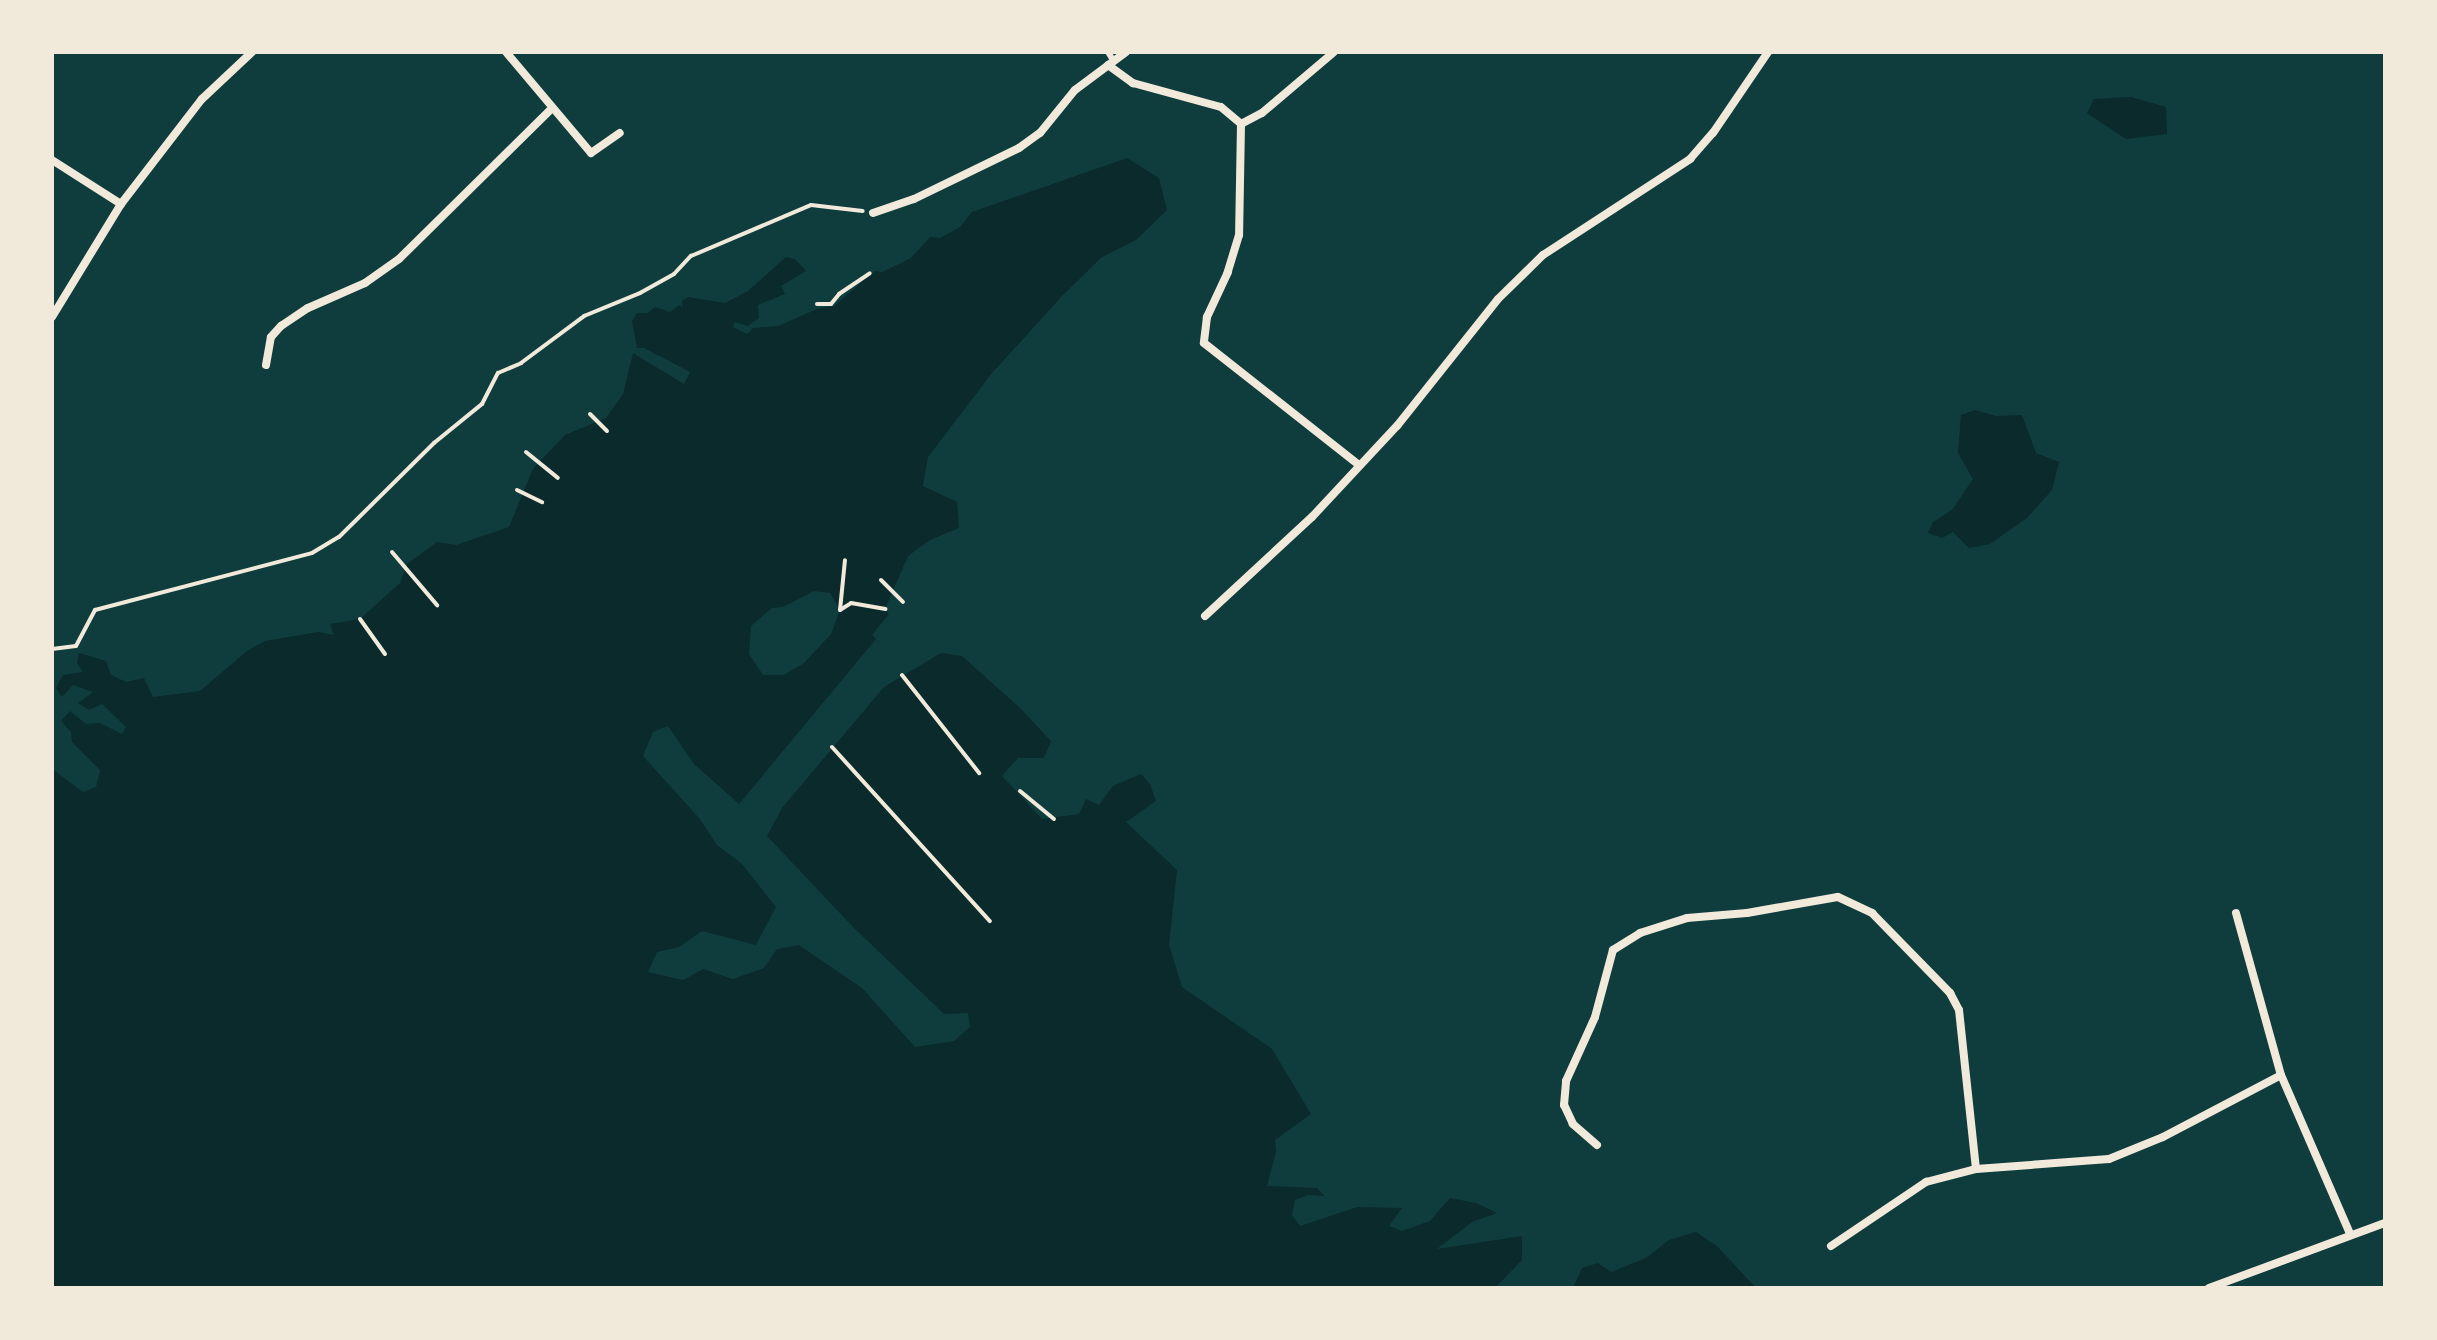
<!DOCTYPE html>
<style>
body{margin:0}
#map{position:relative;width:2437px;height:1340px;overflow:hidden;background:#0f3d3e;font-family:Manrope,sans-serif}
div>[style]{position:absolute}
.water>*{inset:0;background:#0a2a2b}
.path>*{height:4px;margin:-2px;padding:0 2px;transform-origin:2px;border-radius:2px;background:#f1e9da}
.service>*{height:6px;margin:-3px;padding:0 3px;transform-origin:3px;border-radius:3px;background:#f1e9da}
.minor>*{height:8px;margin:-4px;padding:0 4px;transform-origin:4px;border-radius:4px;background:#f1e9da}
span{translate:-50% -50%;white-space:nowrap;text-align:center;line-height:1.15;-webkit-text-stroke:6px #f1e9da;paint-order:stroke}
.frame{position:absolute;inset:0;border:54px solid #f1e9da;pointer-events:none}
</style>
<div id="map">
<div class="water">
<div style="clip-path:polygon(2131px 97px,2166px 107px,2167px 134px,2126px 139px,2087px 113px,2094px 99px)"></div>
<div style="clip-path:polygon(evenodd,1127px 158px,1159px 178px,1167px 210px,1136px 240px,1102px 257px,1063px 295px,992px 373px,928px 457px,923px 486px,957px 502px,959px 528px,930px 540px,908px 556px,885px 609px,889px 614px,872px 635px,876px 639px,739px 804px,694px 764px,668px 726px,653px 732px,643px 756px,699px 818px,717px 845px,742px 864px,776px 907px,756px 945px,702px 931px,679px 947px,657px 952px,648px 972px,683px 980px,703px 969px,733px 979px,764px 968px,777px 949px,799px 945px,862px 988px,915px 1047px,954px 1041px,970px 1027px,968px 1013px,944px 1014px,853px 927px,767px 836px,782px 808px,884px 687px,941px 653px,962px 656px,1020px 708px,1051px 741px,1044px 758px,1018px 758px,1002px 776px,1042px 819px,1079px 814px,1086px 799px,1099px 805px,1113px 786px,1141px 774px,1150px 784px,1156px 801px,1126px 822px,1177px 870px,1169px 945px,1182px 987px,1272px 1049px,1311px 1114px,1275px 1140px,1276px 1152px,1267px 1186px,1317px 1188px,1325px 1196px,1308px 1195px,1295px 1200px,1292px 1215px,1300px 1226px,1357px 1207px,1402px 1208px,1389px 1226px,1402px 1231px,1430px 1221px,1450px 1198px,1476px 1203px,1497px 1213px,1472px 1222px,1437px 1249px,1522px 1236px,1522px 1260px,1495px 1288px,52px 1288px,52px 769px,83px 792px,96px 787px,100px 770px,72px 742px,71px 732px,61px 721px,70px 711px,86px 724px,100px 723px,122px 734px,126px 727px,102px 704px,89px 710px,78px 703px,93px 692px,73px 685px,62px 697px,56px 688px,63px 675px,83px 672px,77px 663px,79px 653px,106px 661px,111px 675px,126px 682px,144px 678px,153px 697px,200px 691px,247px 651px,265px 641px,318px 632px,334px 635px,330px 624px,360px 619px,400px 583px,407px 564px,437px 542px,456px 545px,509px 527px,533px 469px,545px 456px,565px 435px,606px 418px,623px 394px,633px 353px,684px 384px,690px 372px,644px 348px,637px 348px,632px 321px,637px 313px,648px 313px,655px 307px,670px 312px,679px 305px,683px 308px,682px 301px,688px 297px,725px 303px,748px 291px,786px 257px,795px 259px,806px 271px,781px 286px,785px 294px,758px 305px,759px 318px,748px 326px,735px 322px,733px 327px,747px 334px,753px 328px,778px 326px,817px 309px,834px 306px,875px 271px,882px 272px,911px 258px,930px 237px,940px 238px,960px 227px,972px 212px,1127px 158px,814px 591px,830px 593px,840px 610px,831px 634px,804px 663px,784px 675px,763px 675px,749px 654px,751px 626px,772px 608px,783px 607px,814px 591px)"></div>
<div style="clip-path:polygon(1975px 410px,1996px 416px,2022px 415px,2036px 453px,2059px 462px,2052px 490px,2027px 518px,1990px 544px,1969px 548px,1953px 532px,1942px 538px,1928px 533px,1933px 522px,1952px 510px,1973px 479px,1958px 453px,1961px 415px)"></div>
<div style="clip-path:polygon(1696px 1232px,1718px 1247px,1756px 1288px,1573px 1288px,1582px 1268px,1598px 1263px,1611px 1272px,1646px 1258px,1669px 1240px)"></div>
</div>
<div class="path">
<div style="left:817px;top:304px;width:14px"></div>
<div style="left:831px;top:304px;width:13px;rotate:-51deg"></div>
<div style="left:839px;top:294px;width:37px;rotate:-34deg"></div>
<div style="left:590px;top:414px;width:24px;rotate:45deg"></div>
<div style="left:526px;top:452px;width:41px;rotate:39.1deg"></div>
<div style="left:517px;top:490px;width:28px;rotate:26deg"></div>
<div style="left:392px;top:552px;width:70px;rotate:49.7deg"></div>
<div style="left:881px;top:580px;width:31px;rotate:45deg"></div>
<div style="left:840px;top:610px;width:50px;rotate:-84.3deg"></div>
<div style="left:840px;top:610px;width:13px;rotate:-32deg"></div>
<div style="left:851px;top:603px;width:35px;rotate:10deg"></div>
<div style="left:360px;top:619px;width:43px;rotate:54.5deg"></div>
<div style="left:52px;top:649px;width:24px;rotate:-7deg"></div>
<div style="left:76px;top:646px;width:41px;rotate:-62.2deg"></div>
<div style="left:95px;top:610px;width:224px;rotate:-14.7deg"></div>
<div style="left:312px;top:553px;width:31px;rotate:-31deg"></div>
<div style="left:339px;top:537px;width:134px;rotate:-44.7deg"></div>
<div style="left:434px;top:443px;width:62px;rotate:-39.1deg"></div>
<div style="left:482px;top:404px;width:35px;rotate:-63deg"></div>
<div style="left:498px;top:373px;width:25px;rotate:-23deg"></div>
<div style="left:521px;top:363px;width:79px;rotate:-36.7deg"></div>
<div style="left:584px;top:316px;width:61px;rotate:-22.3deg"></div>
<div style="left:640px;top:293px;width:39px;rotate:-29deg"></div>
<div style="left:674px;top:274px;width:25px;rotate:-47deg"></div>
<div style="left:691px;top:256px;width:130px;rotate:-23deg"></div>
<div style="left:811px;top:205px;width:52px;rotate:6.6deg"></div>
<div style="left:902px;top:675px;width:125px;rotate:51.8deg"></div>
<div style="left:832px;top:747px;width:235px;rotate:47.8deg"></div>
<div style="left:1020px;top:791px;width:44px;rotate:39.5deg"></div>
</div>
<div class="service">
<div style="left:1108px;top:52px;width:9px;rotate:58deg"></div>
</div>
<div class="minor">
<div style="left:506px;top:52px;width:132px;rotate:49.9deg"></div>
<div style="left:591px;top:153px;width:35px;rotate:-35deg"></div>
<div style="left:1108px;top:65px;width:31px;rotate:36deg"></div>
<div style="left:1133px;top:83px;width:91px;rotate:15.3deg"></div>
<div style="left:1221px;top:107px;width:26px;rotate:40deg"></div>
<div style="left:1241px;top:124px;width:111px;rotate:91deg"></div>
<div style="left:1239px;top:235px;width:39px;rotate:107deg"></div>
<div style="left:1228px;top:272px;width:50px;rotate:115deg"></div>
<div style="left:1207px;top:317px;width:26px;rotate:97deg"></div>
<div style="left:1204px;top:343px;width:197px;rotate:38.2deg"></div>
<div style="left:1241px;top:124px;width:24px;rotate:-28deg"></div>
<div style="left:1262px;top:113px;width:94px;rotate:-40.3deg"></div>
<div style="left:52px;top:160px;width:82px;rotate:32.5deg"></div>
<div style="left:873px;top:213px;width:43px;rotate:-18.9deg"></div>
<div style="left:914px;top:199px;width:117px;rotate:-25.9deg"></div>
<div style="left:1019px;top:148px;width:26px;rotate:-36deg"></div>
<div style="left:1040px;top:133px;width:55px;rotate:-50.9deg"></div>
<div style="left:1075px;top:90px;width:64px;rotate:-36.7deg"></div>
<div style="left:52px;top:317px;width:132px;rotate:-58.6deg"></div>
<div style="left:121px;top:204px;width:133px;rotate:-52.4deg"></div>
<div style="left:202px;top:99px;width:69px;rotate:-43.2deg"></div>
<div style="left:266px;top:365px;width:28px;rotate:-80deg"></div>
<div style="left:271px;top:337px;width:15px;rotate:-48deg"></div>
<div style="left:281px;top:326px;width:32px;rotate:-34deg"></div>
<div style="left:308px;top:308px;width:62px;rotate:-23.7deg"></div>
<div style="left:365px;top:283px;width:42px;rotate:-35.2deg"></div>
<div style="left:399px;top:259px;width:215px;rotate:-44.6deg"></div>
<div style="left:1205px;top:616px;width:146px;rotate:-42.8deg"></div>
<div style="left:1312px;top:517px;width:125px;rotate:-47deg"></div>
<div style="left:1397px;top:426px;width:162px;rotate:-51.5deg"></div>
<div style="left:1498px;top:299px;width:63px;rotate:-44.4deg"></div>
<div style="left:1543px;top:255px;width:176px;rotate:-33.1deg"></div>
<div style="left:1690px;top:159px;width:35px;rotate:-49deg"></div>
<div style="left:1713px;top:133px;width:98px;rotate:-55.8deg"></div>
<div style="left:2236px;top:913px;width:168px;rotate:74.5deg"></div>
<div style="left:1597px;top:1145px;width:32px;rotate:-139deg"></div>
<div style="left:1573px;top:1124px;width:21px;rotate:-115deg"></div>
<div style="left:1564px;top:1105px;width:24px;rotate:-85deg"></div>
<div style="left:1566px;top:1081px;width:70px;rotate:-65.6deg"></div>
<div style="left:1595px;top:1017px;width:69px;rotate:-75deg"></div>
<div style="left:1613px;top:950px;width:32px;rotate:-32deg"></div>
<div style="left:1640px;top:933px;width:49px;rotate:-17.7deg"></div>
<div style="left:1687px;top:918px;width:60px;rotate:-4.8deg"></div>
<div style="left:1747px;top:913px;width:92px;rotate:-10deg"></div>
<div style="left:1838px;top:897px;width:38px;rotate:25deg"></div>
<div style="left:1872px;top:913px;width:112px;rotate:45.7deg"></div>
<div style="left:1950px;top:993px;width:19px;rotate:62deg"></div>
<div style="left:1959px;top:1010px;width:160px;rotate:83.9deg"></div>
<div style="left:1831px;top:1246px;width:115px;rotate:-34deg"></div>
<div style="left:1926px;top:1182px;width:52px;rotate:-14.6deg"></div>
<div style="left:1976px;top:1169px;width:133px;rotate:-4.3deg"></div>
<div style="left:2109px;top:1159px;width:58px;rotate:-22.2deg"></div>
<div style="left:2163px;top:1137px;width:133px;rotate:-27.7deg"></div>
<div style="left:2281px;top:1075px;width:173px;rotate:66.5deg"></div>
<div style="left:2209px;top:1288px;width:188px;rotate:-20.3deg"></div>
</div>
<div class="frame"></div>
</div>
